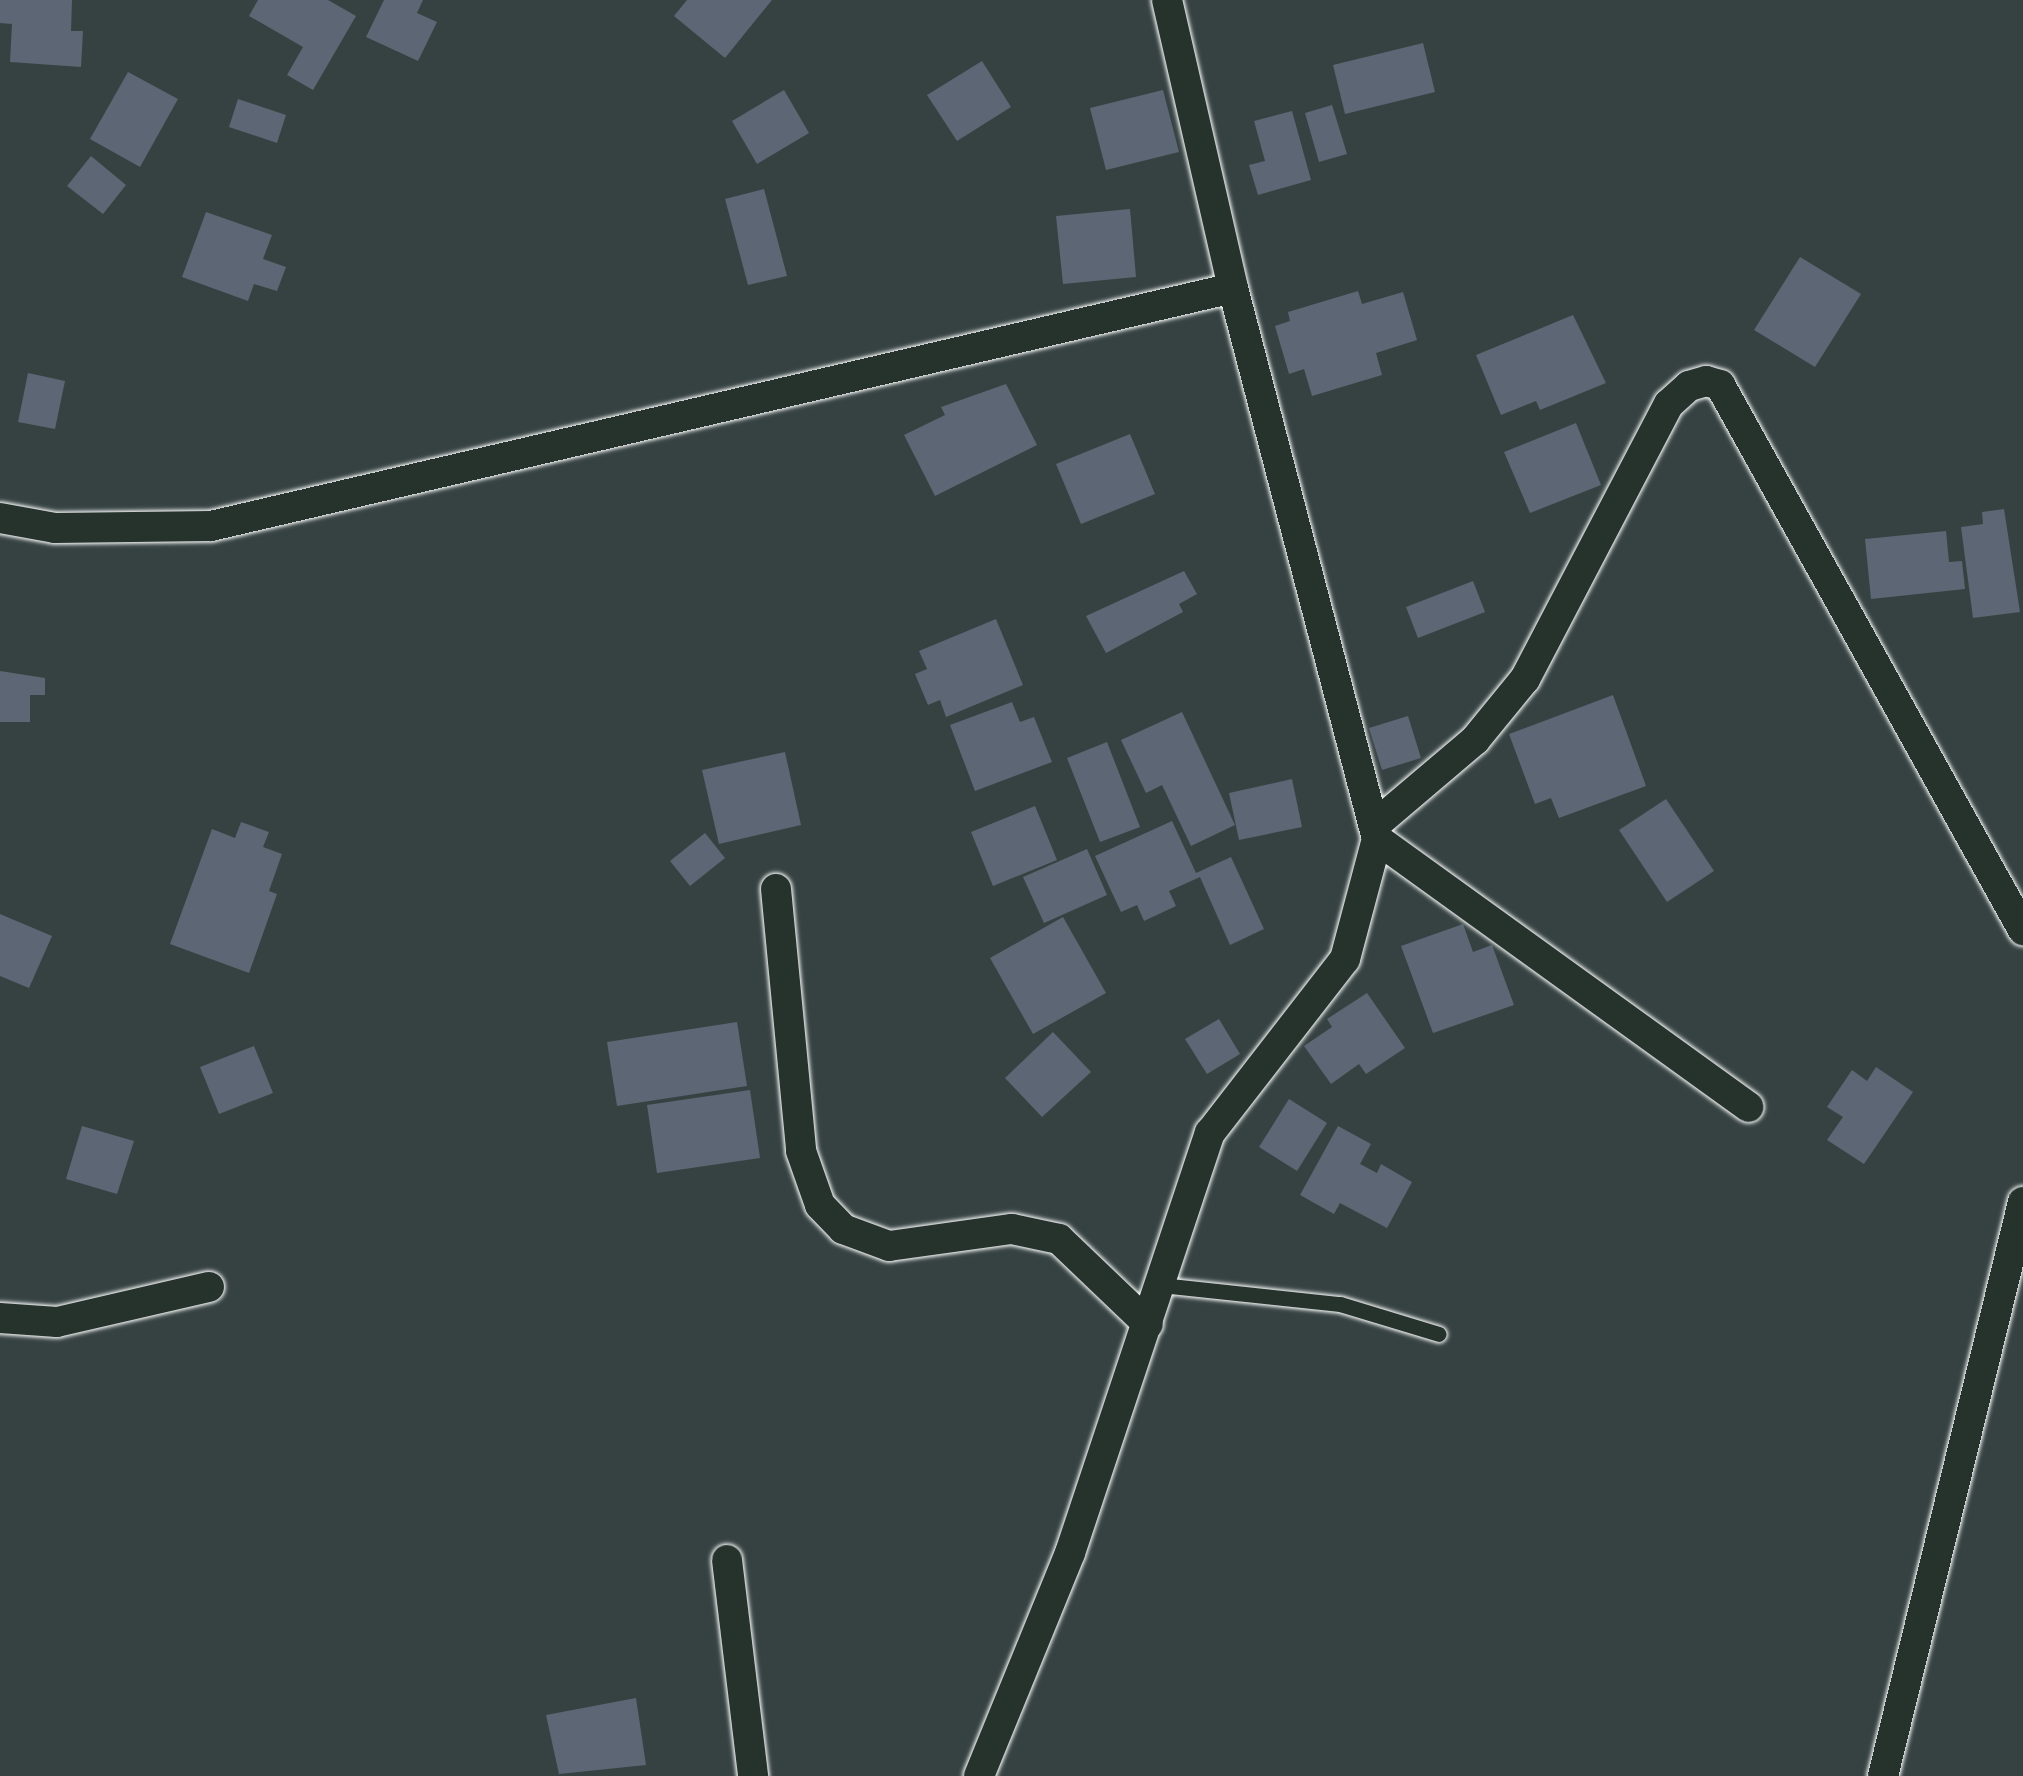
<!DOCTYPE html>
<style>
body{margin:0}
#map{position:relative;width:2023px;height:1776px;overflow:hidden;background:#364242;font-family:Pangolin,sans-serif}
div>[style]{position:absolute}
.building>*{inset:0;background:#5c6674}
.roads{filter:drop-shadow(0 0 2px #fff) drop-shadow(0 0 2px #fff)}
.lane>*{height:15px;margin:-7.5px;padding:0 7.5px;transform-origin:7.5px;border-radius:7.5px;background:#26332d}
.street>*{height:30px;margin:-15px;padding:0 15px;transform-origin:15px;border-radius:15px;background:#26332d}
span{translate:-50% -50%;white-space:nowrap;text-align:center;line-height:1.15;-webkit-text-stroke:8px #26332d;paint-order:stroke}
</style>
<div id="map">
<div class="building">
<div style="clip-path:polygon(0 0,72px 0,71px 31px,83px 31px,81px 67px,10px 62px,12px 24px,0 23px)"></div>
<div style="clip-path:polygon(258px 0,328px 0,356px 16px,313px 90px,287px 75px,303px 47px,249px 16px)"></div>
<div style="clip-path:polygon(384px 0,423px 0,417px 13px,437px 22px,418px 61px,366px 37px)"></div>
<div style="clip-path:polygon(687px 0,772px 0,725px 58px,674px 16px)"></div>
<div style="clip-path:polygon(1423px 43px,1435px 92px,1345px 114px,1333px 65px)"></div>
<div style="clip-path:polygon(982px 61px,1011px 107px,957px 141px,927px 95px)"></div>
<div style="clip-path:polygon(128px 72px,178px 99px,140px 167px,90px 139px)"></div>
<div style="clip-path:polygon(784px 90px,809px 133px,757px 164px,732px 121px)"></div>
<div style="clip-path:polygon(1163px 90px,1179px 152px,1106px 170px,1090px 108px)"></div>
<div style="clip-path:polygon(238px 99px,286px 115px,277px 143px,229px 127px)"></div>
<div style="clip-path:polygon(1332px 105px,1347px 154px,1319px 162px,1305px 113px)"></div>
<div style="clip-path:polygon(1292px 111px,1311px 180px,1258px 195px,1249px 165px,1265px 161px,1254px 121px)"></div>
<div style="clip-path:polygon(91px 156px,126px 185px,103px 214px,67px 186px)"></div>
<div style="clip-path:polygon(764px 189px,787px 276px,748px 285px,725px 199px)"></div>
<div style="clip-path:polygon(1130px 209px,1136px 277px,1063px 284px,1056px 216px)"></div>
<div style="clip-path:polygon(206px 212px,272px 235px,263px 259px,286px 267px,277px 291px,254px 284px,248px 301px,182px 277px)"></div>
<div style="clip-path:polygon(1800px 257px,1861px 294px,1815px 367px,1754px 330px)"></div>
<div style="clip-path:polygon(1358px 291px,1362px 304px,1403px 292px,1417px 340px,1376px 353px,1382px 375px,1312px 396px,1304px 369px,1289px 374px,1275px 326px,1290px 321px,1288px 312px)"></div>
<div style="clip-path:polygon(1573px 315px,1606px 383px,1540px 410px,1536px 401px,1501px 415px,1476px 355px)"></div>
<div style="clip-path:polygon(28px 373px,65px 381px,55px 429px,18px 422px)"></div>
<div style="clip-path:polygon(1006px 384px,1037px 445px,935px 496px,904px 435px,945px 415px,941px 407px)"></div>
<div style="clip-path:polygon(1576px 423px,1601px 485px,1530px 513px,1504px 452px)"></div>
<div style="clip-path:polygon(1130px 434px,1155px 494px,1081px 524px,1056px 464px)"></div>
<div style="clip-path:polygon(2004px 509px,2020px 612px,1973px 618px,1961px 527px,1983px 524px,1982px 512px)"></div>
<div style="clip-path:polygon(1946px 531px,1949px 562px,1962px 561px,1965px 589px,1871px 599px,1865px 539px)"></div>
<div style="clip-path:polygon(1184px 571px,1197px 594px,1179px 604px,1183px 612px,1106px 653px,1086px 616px)"></div>
<div style="clip-path:polygon(1473px 581px,1485px 612px,1418px 638px,1406px 607px)"></div>
<div style="clip-path:polygon(996px 619px,1023px 685px,946px 717px,940px 700px,928px 705px,915px 674px,927px 669px,919px 651px)"></div>
<div style="clip-path:polygon(0 671px,45px 678px,45px 695px,30px 695px,30px 722px,0 722px)"></div>
<div style="clip-path:polygon(1613px 695px,1646px 786px,1559px 818px,1551px 798px,1535px 804px,1509px 734px)"></div>
<div style="clip-path:polygon(1012px 702px,1020px 722px,1034px 717px,1052px 762px,975px 791px,950px 725px)"></div>
<div style="clip-path:polygon(1182px 712px,1235px 825px,1191px 846px,1162px 785px,1146px 793px,1121px 740px)"></div>
<div style="clip-path:polygon(1408px 716px,1421px 758px,1382px 770px,1369px 728px)"></div>
<div style="clip-path:polygon(1107px 742px,1140px 827px,1100px 842px,1067px 758px)"></div>
<div style="clip-path:polygon(785px 752px,801px 825px,719px 844px,702px 770px)"></div>
<div style="clip-path:polygon(1292px 779px,1302px 827px,1239px 840px,1229px 793px)"></div>
<div style="clip-path:polygon(1666px 799px,1714px 871px,1667px 902px,1619px 830px)"></div>
<div style="clip-path:polygon(1035px 806px,1057px 860px,993px 886px,971px 832px)"></div>
<div style="clip-path:polygon(1172px 821px,1196px 873px,1231px 857px,1264px 929px,1230px 945px,1200px 877px,1169px 891px,1176px 906px,1144px 921px,1137px 905px,1121px 912px,1095px 856px)"></div>
<div style="clip-path:polygon(241px 822px,269px 832px,263px 847px,282px 854px,269px 891px,277px 894px,249px 973px,170px 944px,212px 829px,235px 838px)"></div>
<div style="clip-path:polygon(705px 833px,725px 858px,690px 886px,670px 861px)"></div>
<div style="clip-path:polygon(1087px 849px,1107px 895px,1044px 923px,1023px 877px)"></div>
<div style="clip-path:polygon(0 914px,52px 936px,29px 988px,0 976px)"></div>
<div style="clip-path:polygon(1063px 917px,1106px 993px,1033px 1034px,990px 958px)"></div>
<div style="clip-path:polygon(1463px 924px,1473px 952px,1492px 945px,1514px 1005px,1433px 1033px,1401px 946px)"></div>
<div style="clip-path:polygon(1367px 993px,1405px 1048px,1366px 1074px,1359px 1064px,1331px 1084px,1304px 1046px,1332px 1027px,1327px 1019px)"></div>
<div style="clip-path:polygon(1219px 1019px,1240px 1054px,1207px 1074px,1185px 1039px)"></div>
<div style="clip-path:polygon(737px 1022px,747px 1086px,617px 1106px,607px 1042px)"></div>
<div style="clip-path:polygon(1053px 1032px,1091px 1072px,1042px 1117px,1005px 1078px)"></div>
<div style="clip-path:polygon(254px 1046px,273px 1093px,219px 1114px,200px 1067px)"></div>
<div style="clip-path:polygon(1876px 1067px,1913px 1092px,1864px 1164px,1827px 1140px,1843px 1117px,1827px 1107px,1852px 1070px,1867px 1081px)"></div>
<div style="clip-path:polygon(750px 1090px,760px 1158px,657px 1173px,647px 1105px)"></div>
<div style="clip-path:polygon(1289px 1099px,1327px 1123px,1297px 1171px,1259px 1147px)"></div>
<div style="clip-path:polygon(82px 1126px,134px 1141px,117px 1194px,66px 1179px)"></div>
<div style="clip-path:polygon(1338px 1126px,1371px 1144px,1360px 1164px,1377px 1173px,1381px 1164px,1412px 1182px,1387px 1228px,1340px 1203px,1334px 1214px,1300px 1195px)"></div>
<div style="clip-path:polygon(636px 1698px,646px 1765px,559px 1774px,546px 1715px)"></div>
</div>
<div class="roads">
<div class="lane">
<div style="left:1161px;top:1285px;width:180px;rotate:6.1deg"></div>
<div style="left:1340px;top:1304px;width:103px;rotate:16.9deg"></div>
</div>
<div class="street">
<div style="left:0;top:518px;width:56px;rotate:10.3deg"></div>
<div style="left:55px;top:528px;width:156px;rotate:-0.7deg"></div>
<div style="left:211px;top:526px;width:1049px;rotate:-13.11deg"></div>
<div style="left:1376px;top:824px;width:130px;rotate:-40.3deg"></div>
<div style="left:1475px;top:740px;width:79px;rotate:-50.7deg"></div>
<div style="left:1525px;top:679px;width:310px;rotate:-62.4deg"></div>
<div style="left:1669px;top:404px;width:27px;rotate:-42deg"></div>
<div style="left:1689px;top:386px;width:18px;rotate:-16deg"></div>
<div style="left:1706px;top:381px;width:15px;rotate:16deg"></div>
<div style="left:1720px;top:385px;width:624px;rotate:60.93deg"></div>
<div style="left:1377px;top:839px;width:458px;rotate:35.8deg"></div>
<div style="left:776px;top:889px;width:263px;rotate:84.5deg"></div>
<div style="left:801px;top:1151px;width:57px;rotate:70.6deg"></div>
<div style="left:820px;top:1205px;width:33px;rotate:46deg"></div>
<div style="left:843px;top:1229px;width:49px;rotate:20.3deg"></div>
<div style="left:889px;top:1246px;width:124px;rotate:-7.9deg"></div>
<div style="left:1012px;top:1229px;width:48px;rotate:12deg"></div>
<div style="left:1059px;top:1239px;width:123px;rotate:43.7deg"></div>
<div style="left:0;top:1318px;width:57px;rotate:4deg"></div>
<div style="left:57px;top:1322px;width:156px;rotate:-13deg"></div>
<div style="left:727px;top:1560px;width:218px;rotate:83.1deg"></div>
<div style="left:979px;top:1776px;width:241px;rotate:-67.8deg"></div>
<div style="left:1070px;top:1553px;width:443px;rotate:-71.6deg"></div>
<div style="left:1210px;top:1133px;width:220px;rotate:-52.2deg"></div>
<div style="left:1345px;top:959px;width:124px;rotate:-75.1deg"></div>
<div style="left:1377px;top:839px;width:570px;rotate:-104.65deg"></div>
<div style="left:1233px;top:288px;width:295px;rotate:-102.9deg"></div>
<div style="left:1883px;top:1776px;width:591px;rotate:-76.29deg"></div>
</div>
</div>
</div>
